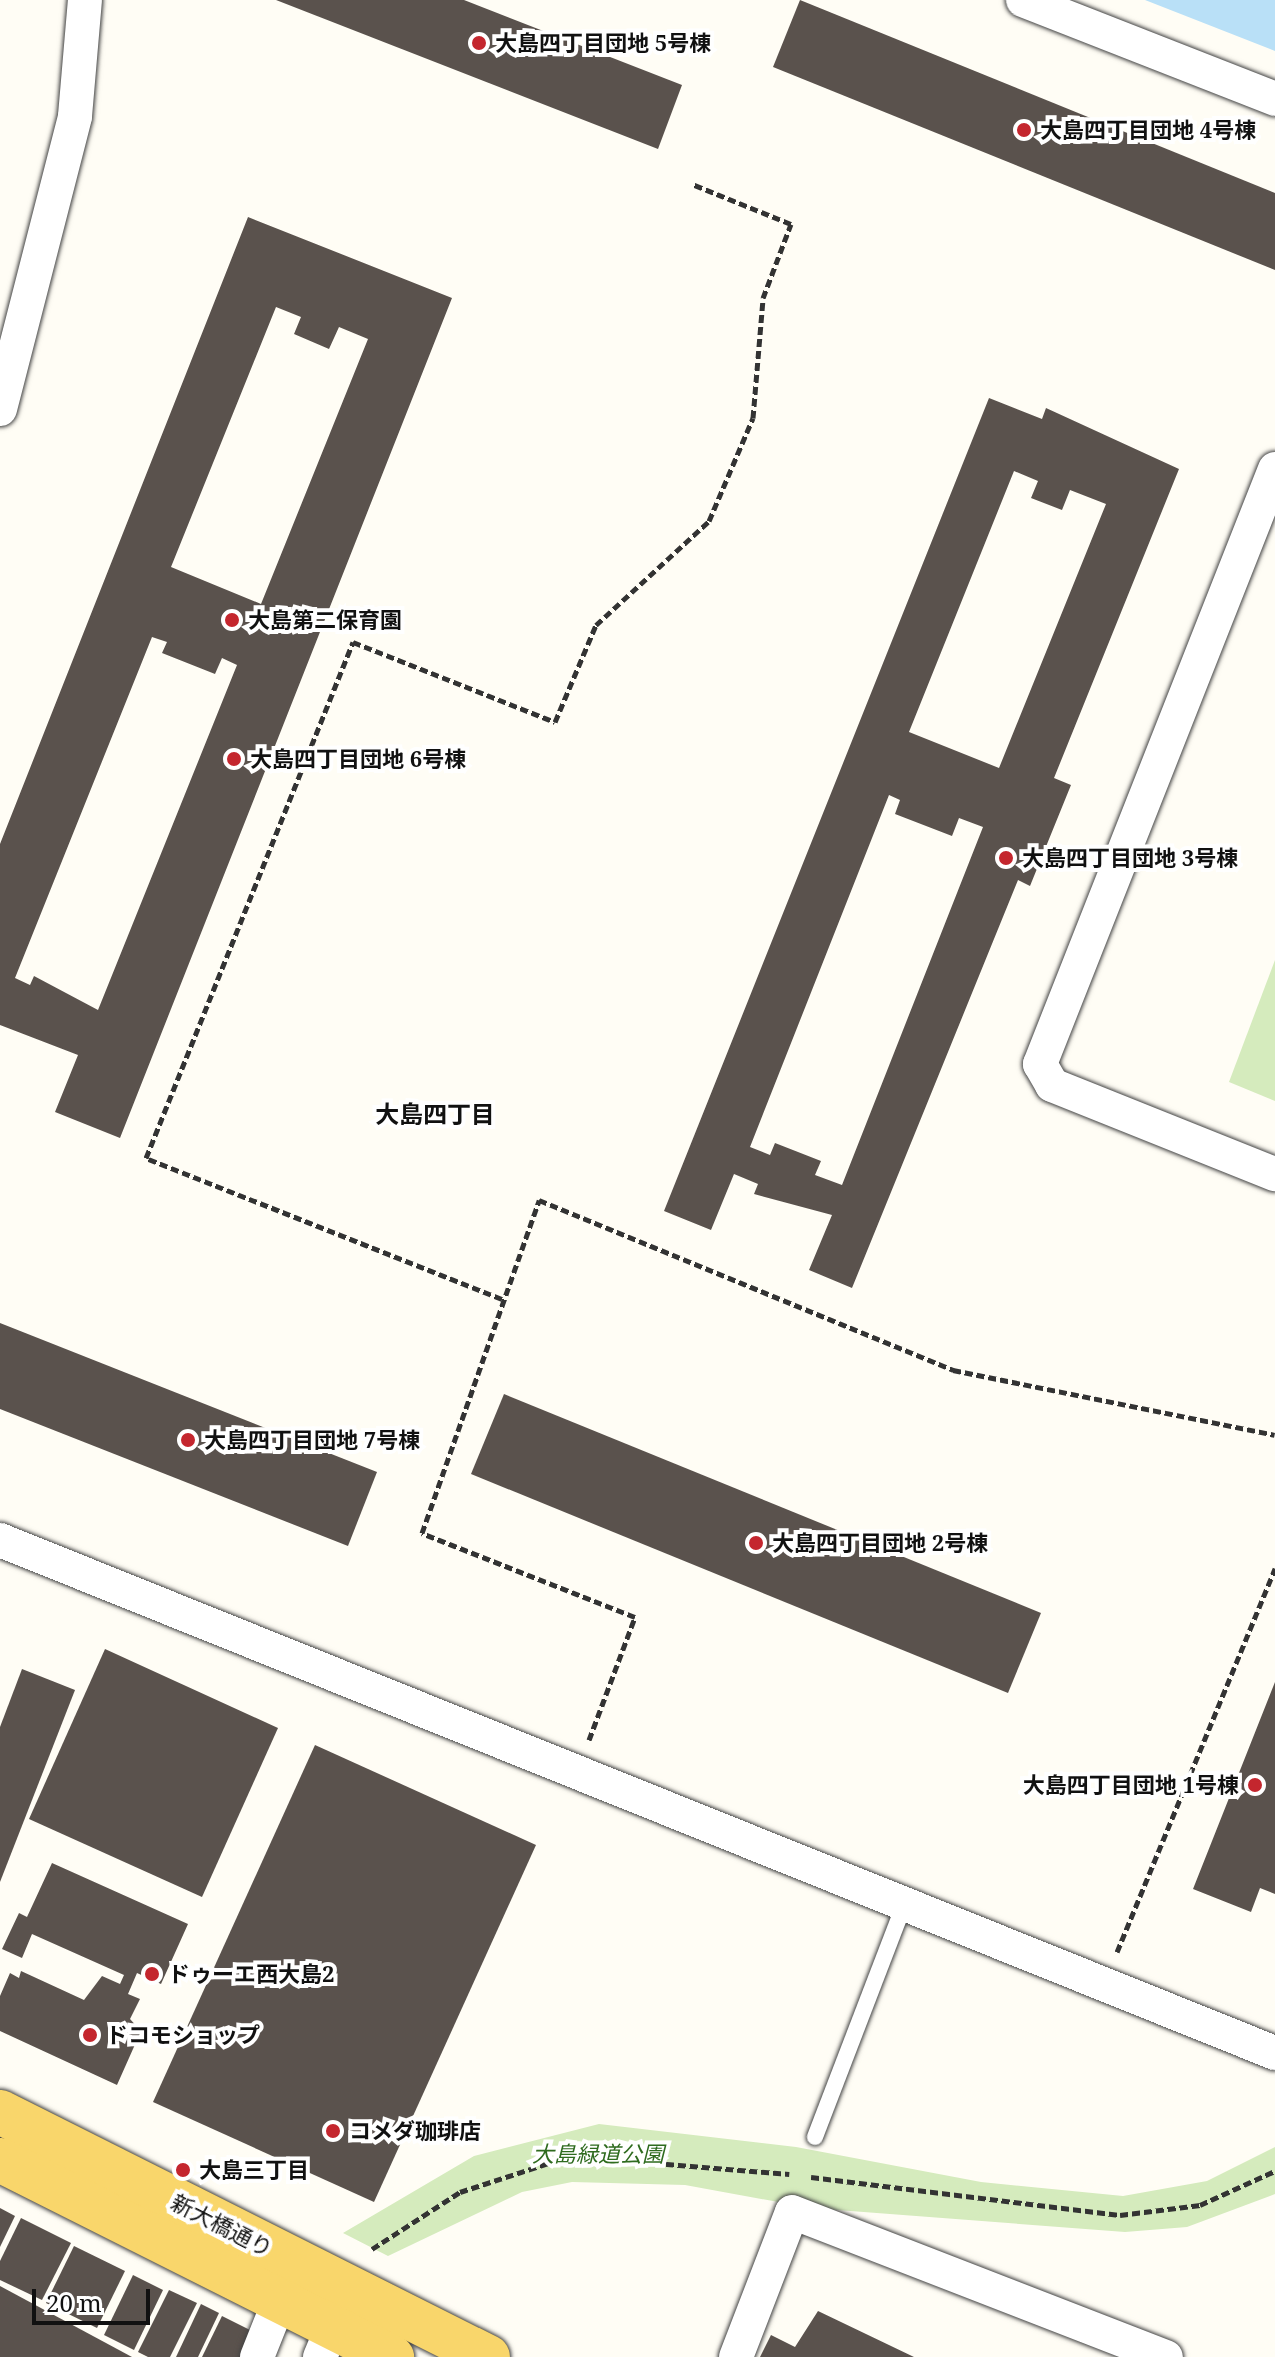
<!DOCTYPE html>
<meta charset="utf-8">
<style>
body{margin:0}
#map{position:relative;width:1275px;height:2357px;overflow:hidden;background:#fffdf5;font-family:"Noto Serif","Noto Sans JP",serif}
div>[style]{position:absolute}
.green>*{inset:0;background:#d5ebbd}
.water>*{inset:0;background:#b9e0f7}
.building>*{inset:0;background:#5a524d}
.path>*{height:5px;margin-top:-2.5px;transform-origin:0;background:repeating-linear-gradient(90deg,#333 0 8px,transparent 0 12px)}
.roads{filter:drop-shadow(0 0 2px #444) drop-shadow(0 0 2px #444)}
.lane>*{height:16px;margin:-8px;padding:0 8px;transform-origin:8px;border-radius:8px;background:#fff}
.street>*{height:34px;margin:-17px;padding:0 17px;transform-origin:17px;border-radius:17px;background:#fff}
.primary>*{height:44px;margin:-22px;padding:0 22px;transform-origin:22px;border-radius:22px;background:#f9d66b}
.dots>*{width:22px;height:22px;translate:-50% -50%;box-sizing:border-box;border:4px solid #fff;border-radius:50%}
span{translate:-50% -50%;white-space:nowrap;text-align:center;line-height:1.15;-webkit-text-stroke:8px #fff;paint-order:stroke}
.poi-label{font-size:22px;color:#111;font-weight:700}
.left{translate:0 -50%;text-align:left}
.right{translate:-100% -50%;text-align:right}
.park-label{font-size:22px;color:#2f6b1f;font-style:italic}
.street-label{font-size:22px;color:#111}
.neighbourhood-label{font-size:24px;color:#111;font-weight:700}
.scale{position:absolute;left:32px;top:2289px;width:118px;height:36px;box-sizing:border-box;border:4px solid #111;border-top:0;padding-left:10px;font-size:24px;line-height:28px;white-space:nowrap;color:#111;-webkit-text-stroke:6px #fff;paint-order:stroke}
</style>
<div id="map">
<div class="green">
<div style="clip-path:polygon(1275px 960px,1275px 1101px,1229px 1082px)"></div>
<div style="clip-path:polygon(599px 2124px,796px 2147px,981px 2182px,1123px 2196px,1207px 2181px,1275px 2147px,1275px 2194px,1187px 2227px,1125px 2232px,811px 2208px,685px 2185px,572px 2182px,522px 2192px,388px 2256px,343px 2233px,474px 2156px)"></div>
</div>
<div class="water">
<div style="clip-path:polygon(1145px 0,1275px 0,1275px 51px)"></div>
</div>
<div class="building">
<div style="clip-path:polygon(276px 0,464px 0,682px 85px,658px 149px)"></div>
<div style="clip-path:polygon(800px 0,1275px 193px,1275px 270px,773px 67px)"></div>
<div style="clip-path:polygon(evenodd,248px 217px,452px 298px,120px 1138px,55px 1112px,78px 1055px,0 1025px,0 844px,248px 217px,276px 307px,301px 317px,294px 334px,329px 349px,339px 327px,368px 339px,261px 604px,171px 567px,276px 307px,248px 217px,152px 637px,167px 642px,162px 653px,215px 674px,222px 658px,237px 665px,98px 1010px,34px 976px,30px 985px,15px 978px,152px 637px)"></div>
<div style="clip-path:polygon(evenodd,989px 398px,1042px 419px,1046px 408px,1179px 469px,1054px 778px,1071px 785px,1030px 886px,1018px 880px,852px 1288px,809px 1270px,832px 1215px,754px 1194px,758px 1184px,734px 1174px,711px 1230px,664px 1211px,989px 398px,1014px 471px,1038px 481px,1031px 498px,1062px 510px,1070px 490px,1106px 504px,999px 768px,909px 732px,1014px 471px,989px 398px,889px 795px,900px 800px,895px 814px,952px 836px,959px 818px,983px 827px,842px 1185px,815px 1175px,821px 1161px,775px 1143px,770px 1155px,750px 1147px,889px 795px)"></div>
<div style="clip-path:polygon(0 1323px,377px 1472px,348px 1546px,0 1409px)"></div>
<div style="clip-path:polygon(504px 1394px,1041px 1613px,1008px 1693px,471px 1474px)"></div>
<div style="clip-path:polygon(105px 1649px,278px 1728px,202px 1897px,29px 1819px)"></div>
<div style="clip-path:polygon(22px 1669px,75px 1690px,0 1882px,0 1727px)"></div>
<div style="clip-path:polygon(1275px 1682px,1275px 1894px,1260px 1888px,1251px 1912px,1193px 1889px)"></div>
<div style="clip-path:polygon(315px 1745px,536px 1845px,374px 2202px,153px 2102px)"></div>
<div style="clip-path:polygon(52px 1863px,188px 1924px,161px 1984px,137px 1973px,128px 1994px,140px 1999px,130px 2019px,141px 2031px,117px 2085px,0 2031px,0 1996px,10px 1973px,19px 1978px,21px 1971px,84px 2000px,102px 1976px,120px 1984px,124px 1975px,32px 1934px,22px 1958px,2px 1949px,19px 1913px,27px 1917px)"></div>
<div style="clip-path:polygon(0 2208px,15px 2216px,0 2247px)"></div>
<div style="clip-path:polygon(21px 2218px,71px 2243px,42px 2300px,0 2280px,0 2261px)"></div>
<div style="clip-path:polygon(74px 2246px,125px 2271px,97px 2328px,46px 2303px)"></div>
<div style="clip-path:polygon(133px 2275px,163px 2290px,134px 2350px,104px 2335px)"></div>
<div style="clip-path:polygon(0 2286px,132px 2357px,0 2357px)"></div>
<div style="clip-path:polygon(169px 2290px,197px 2303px,170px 2357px,148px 2357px,138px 2352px)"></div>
<div style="clip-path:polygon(201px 2304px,219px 2313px,198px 2357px,176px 2357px)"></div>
<div style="clip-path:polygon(818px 2311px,914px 2357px,760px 2357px,771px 2335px,795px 2347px)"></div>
<div style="clip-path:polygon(222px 2316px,254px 2332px,242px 2357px,202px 2357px)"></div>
</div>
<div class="path">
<div style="left:502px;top:1299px;width:383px;rotate:-158.4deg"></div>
<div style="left:146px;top:1158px;width:556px;rotate:-68.14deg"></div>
<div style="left:353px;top:642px;width:217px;rotate:21.6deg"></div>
<div style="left:555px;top:722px;width:105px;rotate:-67.1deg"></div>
<div style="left:596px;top:625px;width:154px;rotate:-42.6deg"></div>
<div style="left:709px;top:521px;width:112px;rotate:-66.9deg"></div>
<div style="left:753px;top:418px;width:120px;rotate:-85.2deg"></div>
<div style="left:763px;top:298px;width:79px;rotate:-69.3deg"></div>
<div style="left:791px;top:224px;width:107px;rotate:-158deg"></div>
<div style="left:589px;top:1740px;width:131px;rotate:-69.5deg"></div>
<div style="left:635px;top:1617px;width:229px;rotate:-158.5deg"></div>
<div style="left:422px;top:1533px;width:353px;rotate:-70.6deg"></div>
<div style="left:539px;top:1200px;width:448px;rotate:22.3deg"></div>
<div style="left:953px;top:1370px;width:328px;rotate:11.4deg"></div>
<div style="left:1117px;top:1952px;width:415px;rotate:-67.6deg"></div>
<div style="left:811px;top:2177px;width:311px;rotate:7deg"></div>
<div style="left:1120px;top:2215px;width:81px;rotate:-7.1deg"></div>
<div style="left:1200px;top:2205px;width:82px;rotate:-24.4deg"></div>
<div style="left:372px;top:2249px;width:105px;rotate:-32.9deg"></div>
<div style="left:460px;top:2192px;width:116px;rotate:-18.1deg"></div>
<div style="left:570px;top:2156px;width:220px;rotate:4.7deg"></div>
</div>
<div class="roads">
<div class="lane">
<div style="left:815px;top:2137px;width:251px;rotate:-69deg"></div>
</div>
<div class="street">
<div style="left:1023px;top:0;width:271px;rotate:21.4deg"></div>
<div style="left:0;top:409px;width:302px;rotate:-75.6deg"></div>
<div style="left:75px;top:116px;width:116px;rotate:-85.1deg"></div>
<div style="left:1275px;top:469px;width:640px;rotate:111.55deg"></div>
<div style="left:1040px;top:1064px;width:24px;rotate:60deg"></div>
<div style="left:1052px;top:1085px;width:240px;rotate:21.8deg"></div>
<div style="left:0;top:1540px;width:1374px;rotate:21.92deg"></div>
<div style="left:257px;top:2357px;width:84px;rotate:-68.3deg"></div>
<div style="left:320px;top:2357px;width:54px;rotate:-67.2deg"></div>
<div style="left:736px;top:2357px;width:155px;rotate:-68.9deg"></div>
<div style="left:792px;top:2212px;width:401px;rotate:21.2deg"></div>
</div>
<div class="primary">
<div style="left:0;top:2112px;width:546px;rotate:26.66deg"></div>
<div style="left:0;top:2160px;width:439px;rotate:26.7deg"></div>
</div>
</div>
<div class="dots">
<div style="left:479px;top:43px;background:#c4262e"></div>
<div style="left:1024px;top:130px;background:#c4262e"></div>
<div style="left:232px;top:620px;background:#c4262e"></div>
<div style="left:234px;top:759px;background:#c4262e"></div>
<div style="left:1006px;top:858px;background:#c4262e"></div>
<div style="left:188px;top:1440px;background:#c4262e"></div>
<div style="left:756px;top:1543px;background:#c4262e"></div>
<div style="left:1255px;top:1785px;background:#c4262e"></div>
<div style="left:152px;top:1974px;background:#c4262e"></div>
<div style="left:90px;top:2035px;background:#c4262e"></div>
<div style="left:333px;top:2131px;background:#c4262e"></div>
<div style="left:183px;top:2170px;background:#c4262e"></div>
</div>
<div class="poi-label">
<span class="left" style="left:495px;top:43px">大島四丁目団地 5号棟</span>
<span class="left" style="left:1040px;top:130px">大島四丁目団地 4号棟</span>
<span class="left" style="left:248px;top:620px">大島第二保育園</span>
<span class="left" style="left:250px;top:759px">大島四丁目団地 6号棟</span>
<span class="left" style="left:1022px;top:858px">大島四丁目団地 3号棟</span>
<span class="left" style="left:204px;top:1440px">大島四丁目団地 7号棟</span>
<span class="left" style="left:772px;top:1543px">大島四丁目団地 2号棟</span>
<span class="right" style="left:1239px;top:1785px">大島四丁目団地 1号棟</span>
<span class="left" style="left:168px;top:1974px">ドゥーエ西大島2</span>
<span class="left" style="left:106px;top:2035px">ドコモショップ</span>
<span class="left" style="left:349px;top:2131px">コメダ珈琲店</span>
<span class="left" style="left:199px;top:2170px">大島三丁目</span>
</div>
<div class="park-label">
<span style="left:598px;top:2154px">大島緑道公園</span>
</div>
<div class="street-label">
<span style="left:222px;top:2225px;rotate:27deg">新大橋通り</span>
</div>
<div class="neighbourhood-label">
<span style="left:435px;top:1114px">大島四丁目</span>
</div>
<div class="scale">20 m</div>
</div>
